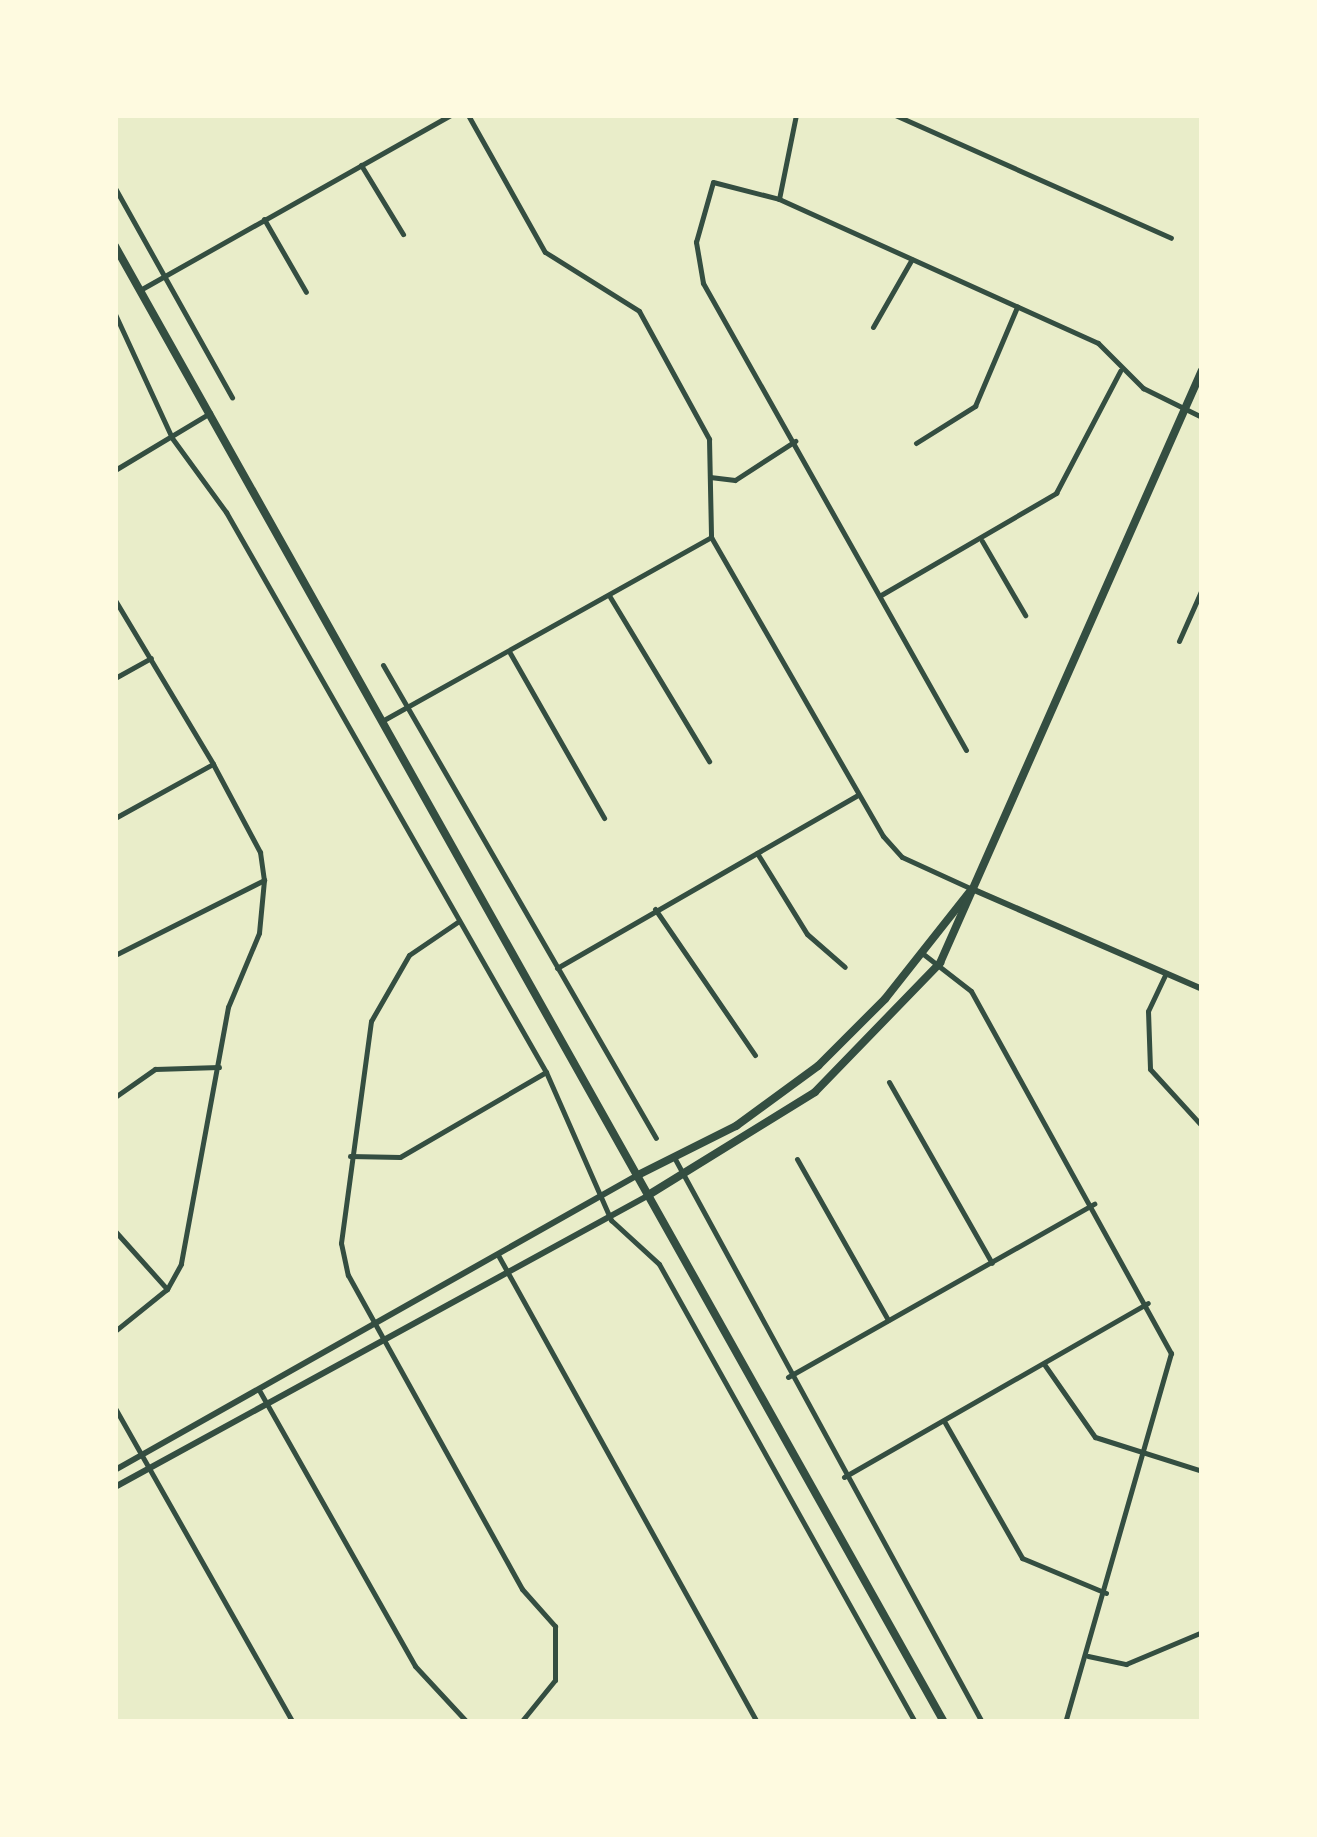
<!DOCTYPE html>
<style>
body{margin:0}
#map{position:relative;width:1317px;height:1837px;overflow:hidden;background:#e9edc9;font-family:"Roboto Condensed",sans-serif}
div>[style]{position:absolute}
.minor>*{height:5px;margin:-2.5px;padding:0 2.5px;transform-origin:2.5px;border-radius:2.5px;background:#344e41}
.tertiary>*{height:6px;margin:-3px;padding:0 3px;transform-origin:3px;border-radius:3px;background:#344e41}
.secondary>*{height:8px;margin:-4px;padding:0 4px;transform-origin:4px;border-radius:4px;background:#344e41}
.primary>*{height:8px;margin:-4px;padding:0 4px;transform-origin:4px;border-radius:4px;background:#344e41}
span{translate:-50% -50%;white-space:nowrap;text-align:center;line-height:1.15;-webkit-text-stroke:10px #fefae0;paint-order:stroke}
.frame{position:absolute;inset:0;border:118px solid #fefae0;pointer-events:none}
</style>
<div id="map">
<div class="minor">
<div style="left:468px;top:115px;width:157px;rotate:60.7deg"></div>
<div style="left:545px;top:252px;width:111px;rotate:32.1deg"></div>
<div style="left:639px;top:311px;width:146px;rotate:61.3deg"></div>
<div style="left:709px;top:439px;width:98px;rotate:88.8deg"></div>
<div style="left:711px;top:537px;width:345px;rotate:60.1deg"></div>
<div style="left:883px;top:836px;width:28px;rotate:48deg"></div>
<div style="left:902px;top:857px;width:77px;rotate:24.6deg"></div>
<div style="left:895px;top:115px;width:302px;rotate:24deg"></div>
<div style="left:361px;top:165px;width:81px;rotate:58.7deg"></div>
<div style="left:115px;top:188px;width:240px;rotate:60.8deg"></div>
<div style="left:779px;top:199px;width:86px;rotate:-78.6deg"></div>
<div style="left:264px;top:219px;width:84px;rotate:60.1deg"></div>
<div style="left:140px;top:290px;width:357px;rotate:-29.4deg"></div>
<div style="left:115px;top:314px;width:136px;rotate:65.3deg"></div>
<div style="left:172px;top:438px;width:92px;rotate:53.9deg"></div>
<div style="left:226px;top:512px;width:645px;rotate:60.26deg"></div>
<div style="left:546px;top:1072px;width:162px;rotate:66.3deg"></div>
<div style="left:611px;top:1220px;width:65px;rotate:42.5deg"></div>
<div style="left:659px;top:1264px;width:525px;rotate:60.8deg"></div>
<div style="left:873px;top:327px;width:78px;rotate:-60.2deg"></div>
<div style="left:916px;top:443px;width:70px;rotate:-32.1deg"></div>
<div style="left:975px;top:406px;width:108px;rotate:-67deg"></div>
<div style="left:115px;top:470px;width:111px;rotate:-31deg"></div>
<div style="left:710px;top:477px;width:25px;rotate:7deg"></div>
<div style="left:735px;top:480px;width:72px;rotate:-33deg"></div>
<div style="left:982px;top:541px;width:86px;rotate:59.8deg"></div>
<div style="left:881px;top:595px;width:203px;rotate:-30.2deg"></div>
<div style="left:1056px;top:493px;width:138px;rotate:-62.3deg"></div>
<div style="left:610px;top:597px;width:192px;rotate:58.9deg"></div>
<div style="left:115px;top:600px;width:191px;rotate:59.1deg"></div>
<div style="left:213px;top:764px;width:100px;rotate:61.9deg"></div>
<div style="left:260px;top:852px;width:28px;rotate:82deg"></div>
<div style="left:264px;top:880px;width:53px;rotate:95.4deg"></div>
<div style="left:259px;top:933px;width:80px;rotate:112.7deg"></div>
<div style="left:228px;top:1007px;width:261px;rotate:100.4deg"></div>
<div style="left:181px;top:1264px;width:29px;rotate:119deg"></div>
<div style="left:167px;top:1289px;width:67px;rotate:141.1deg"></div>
<div style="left:1179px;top:641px;width:57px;rotate:-66.1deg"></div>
<div style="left:510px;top:653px;width:190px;rotate:60.3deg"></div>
<div style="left:383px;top:665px;width:546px;rotate:60.01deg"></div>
<div style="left:115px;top:678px;width:41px;rotate:-29.1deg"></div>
<div style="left:382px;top:721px;width:377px;rotate:-29.2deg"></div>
<div style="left:966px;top:750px;width:536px;rotate:-119.39deg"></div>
<div style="left:703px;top:283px;width:42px;rotate:-99.7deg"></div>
<div style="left:696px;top:242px;width:62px;rotate:-74.2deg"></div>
<div style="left:713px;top:182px;width:68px;rotate:14.4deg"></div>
<div style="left:779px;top:199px;width:350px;rotate:24.3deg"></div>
<div style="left:1098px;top:343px;width:64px;rotate:45deg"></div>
<div style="left:1143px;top:388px;width:66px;rotate:26.2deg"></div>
<div style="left:115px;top:818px;width:112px;rotate:-28.9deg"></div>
<div style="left:757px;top:853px;width:95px;rotate:58.3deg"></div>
<div style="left:807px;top:934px;width:50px;rotate:41deg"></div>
<div style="left:655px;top:909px;width:177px;rotate:55.6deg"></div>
<div style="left:459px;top:921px;width:60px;rotate:145.8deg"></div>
<div style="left:409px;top:955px;width:76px;rotate:119.9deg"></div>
<div style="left:371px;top:1021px;width:224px;rotate:97.7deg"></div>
<div style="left:341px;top:1243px;width:33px;rotate:78deg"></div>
<div style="left:348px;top:1275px;width:359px;rotate:61deg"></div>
<div style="left:522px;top:1589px;width:50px;rotate:48.3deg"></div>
<div style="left:555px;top:1626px;width:54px;rotate:90deg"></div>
<div style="left:555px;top:1680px;width:54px;rotate:129deg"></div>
<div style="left:922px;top:953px;width:62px;rotate:37.8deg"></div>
<div style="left:971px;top:991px;width:414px;rotate:61.1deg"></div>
<div style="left:1171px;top:1353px;width:384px;rotate:106deg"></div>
<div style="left:115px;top:955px;width:167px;rotate:-26.7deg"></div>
<div style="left:557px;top:968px;width:347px;rotate:-29.9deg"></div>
<div style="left:1166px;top:973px;width:42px;rotate:115.3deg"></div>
<div style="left:1148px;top:1011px;width:58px;rotate:88deg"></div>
<div style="left:1150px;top:1069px;width:77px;rotate:47.6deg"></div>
<div style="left:889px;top:1082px;width:208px;rotate:60.4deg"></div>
<div style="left:115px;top:1097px;width:49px;rotate:-35deg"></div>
<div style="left:155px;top:1069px;width:64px;rotate:-1.8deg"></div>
<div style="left:350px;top:1156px;width:50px;rotate:1.1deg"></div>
<div style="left:400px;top:1157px;width:169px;rotate:-30.2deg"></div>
<div style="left:675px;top:1159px;width:641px;rotate:61.4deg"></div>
<div style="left:797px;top:1159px;width:185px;rotate:60.5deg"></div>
<div style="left:115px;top:1231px;width:78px;rotate:48.1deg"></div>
<div style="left:498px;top:1255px;width:534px;rotate:60.99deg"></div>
<div style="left:1044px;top:1364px;width:89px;rotate:55.1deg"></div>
<div style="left:1095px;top:1437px;width:112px;rotate:17.6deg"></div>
<div style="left:788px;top:1377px;width:352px;rotate:-29.5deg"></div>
<div style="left:259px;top:1390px;width:317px;rotate:60.5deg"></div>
<div style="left:415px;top:1666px;width:76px;rotate:47.1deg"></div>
<div style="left:115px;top:1408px;width:361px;rotate:60.5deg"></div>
<div style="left:944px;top:1421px;width:158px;rotate:60.3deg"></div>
<div style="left:1022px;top:1558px;width:91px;rotate:22.6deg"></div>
<div style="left:844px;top:1477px;width:350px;rotate:-29.8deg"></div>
<div style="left:1088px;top:1656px;width:39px;rotate:12deg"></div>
<div style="left:1126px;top:1664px;width:82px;rotate:-22.8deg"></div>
</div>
<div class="tertiary">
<div style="left:972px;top:889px;width:251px;rotate:23.5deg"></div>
<div style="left:115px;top:1470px;width:600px;rotate:-29.43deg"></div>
<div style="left:115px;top:1487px;width:609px;rotate:-28.67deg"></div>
</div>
<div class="secondary">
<div style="left:638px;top:1175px;width:110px;rotate:-26.6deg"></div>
<div style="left:736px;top:1126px;width:102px;rotate:-36.2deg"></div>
<div style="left:818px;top:1066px;width:95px;rotate:-45deg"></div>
<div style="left:885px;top:999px;width:140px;rotate:-51.7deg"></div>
<div style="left:650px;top:1194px;width:194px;rotate:-31.7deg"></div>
<div style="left:815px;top:1092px;width:180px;rotate:-45.9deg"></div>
<div style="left:940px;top:963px;width:648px;rotate:-66.16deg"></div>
</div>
<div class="primary">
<div style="left:115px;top:246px;width:1693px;rotate:60.68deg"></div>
</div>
<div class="frame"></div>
</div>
